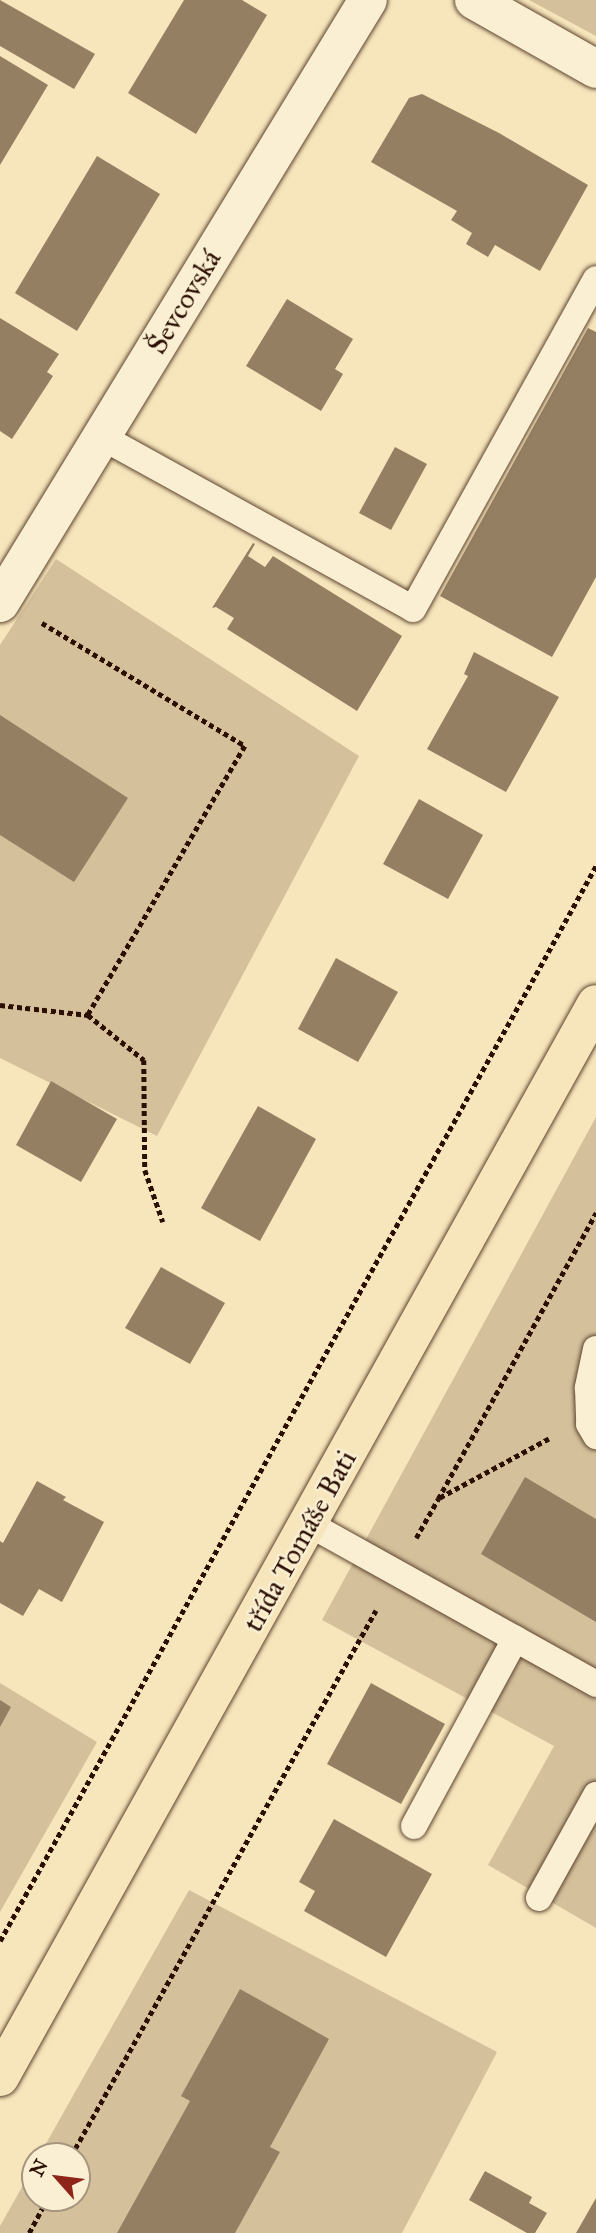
<!DOCTYPE html>
<meta charset="utf-8">
<style>
body{margin:0}
#map{position:relative;width:596px;height:2233px;overflow:hidden;background:#f7e6bc;font-family:"IM FELL Great Primer",serif}
div>[style]{position:absolute}
.green>*{inset:0;background:#d4c19c}
.building>*{inset:0;background:#957f63}
.path>*{height:4.5px;margin-top:-2.25px;transform-origin:0;background:repeating-linear-gradient(90deg,#2b0f02 0 5px,transparent 0 8.5px)}
.roads{filter:drop-shadow(0 0 2px #5e4530) drop-shadow(0 0 2px #5e4530)}
.service>*{height:26px;margin:-13px;padding:0 13px;transform-origin:13px;border-radius:13px;background:#faefd3}
.minor>*{height:38px;margin:-19px;padding:0 19px;transform-origin:19px;border-radius:19px;background:#faefd3}
.primary>*{height:38px;margin:-19px;padding:0 19px;transform-origin:19px;border-radius:19px;background:#f7e6bc}
span{translate:-50% -50%;white-space:nowrap;text-align:center;line-height:1.15;-webkit-text-stroke:5px #faefd3;paint-order:stroke}
.street-label{font-size:28px;color:#2b0f02}
.north{position:absolute;left:21px;top:2142px;width:70px;height:70px;box-sizing:border-box;background:#faefd3;border:2px solid #a7957f;border-radius:50%;rotate:298deg;font-size:19px;font-weight:700;line-height:28px;text-align:center;color:#2b0f02}
.north::after{content:'';display:block;margin:auto;width:24px;height:32px;background:#8f2418;clip-path:polygon(50% 0,100% 100%,50% 72%,0 100%)}
</style>
<div id="map">
<div class="green">
<div style="clip-path:polygon(529px 0,596px 0,596px 36px)"></div>
<div style="clip-path:polygon(56px 559px,359px 756px,157px 1136px,0 1058px,0 645px)"></div>
<div style="clip-path:polygon(596px 1117px,596px 1928px,488px 1865px,554px 1746px,322px 1620px)"></div>
<div style="clip-path:polygon(0 1683px,97px 1742px,0 1912px)"></div>
<div style="clip-path:polygon(189px 1890px,497px 2052px,402px 2233px,0 2233px,0 2226px,35px 2164px,35px 2198px,77px 2198px,77px 2156px,39px 2156px)"></div>
</div>
<div class="building">
<div style="clip-path:polygon(0 0,95px 54px,74px 89px,0 46px)"></div>
<div style="clip-path:polygon(184px 0,242px 0,267px 15px,196px 134px,128px 93px)"></div>
<div style="clip-path:polygon(0 56px,48px 85px,0 165px)"></div>
<div style="clip-path:polygon(422px 94px,499px 133px,588px 185px,540px 271px,495px 245px,488px 257px,466px 244px,472px 233px,451px 220px,457px 211px,371px 162px,409px 98px)"></div>
<div style="clip-path:polygon(97px 156px,160px 194px,77px 331px,15px 293px)"></div>
<div style="clip-path:polygon(287px 299px,353px 339px,335px 369px,343px 374px,321px 411px,246px 366px)"></div>
<div style="clip-path:polygon(0 318px,59px 354px,47px 372px,53px 376px,12px 439px,0 431px)"></div>
<div style="clip-path:polygon(588px 328px,596px 332px,596px 577px,552px 657px,440px 596px)"></div>
<div style="clip-path:polygon(395px 447px,427px 464px,391px 530px,359px 513px)"></div>
<div style="clip-path:polygon(253px 543px,255px 544px,248px 556px,265px 567px,273px 556px,402px 636px,357px 711px,227px 629px,234px 618px,216px 607px,212px 608px)"></div>
<div style="clip-path:polygon(474px 652px,559px 697px,506px 792px,427px 749px,468px 676px,464px 674px)"></div>
<div style="clip-path:polygon(0 715px,128px 798px,74px 882px,0 835px)"></div>
<div style="clip-path:polygon(419px 799px,483px 835px,448px 899px,383px 864px)"></div>
<div style="clip-path:polygon(336px 958px,398px 992px,358px 1062px,298px 1029px)"></div>
<div style="clip-path:polygon(51px 1081px,117px 1119px,81px 1182px,16px 1145px)"></div>
<div style="clip-path:polygon(258px 1106px,316px 1139px,260px 1241px,201px 1208px)"></div>
<div style="clip-path:polygon(161px 1267px,225px 1303px,190px 1364px,125px 1328px)"></div>
<div style="clip-path:polygon(525px 1477px,596px 1519px,596px 1622px,481px 1554px)"></div>
<div style="clip-path:polygon(37px 1481px,66px 1497px,63px 1500px,104px 1522px,62px 1602px,39px 1589px,23px 1616px,0 1603px,0 1541px,3px 1543px)"></div>
<div style="clip-path:polygon(371px 1683px,445px 1724px,401px 1804px,327px 1764px)"></div>
<div style="clip-path:polygon(0 1700px,11px 1707px,0 1727px)"></div>
<div style="clip-path:polygon(334px 1819px,432px 1874px,386px 1957px,304px 1911px,315px 1891px,299px 1882px)"></div>
<div style="clip-path:polygon(240px 1989px,329px 2039px,270px 2147px,280px 2152px,235px 2233px,117px 2233px,190px 2101px,181px 2096px)"></div>
<div style="clip-path:polygon(485px 2171px,532px 2197px,529px 2203px,547px 2213px,535px 2233px,527px 2233px,469px 2200px)"></div>
<div style="clip-path:polygon(596px 2198px,596px 2233px,576px 2233px)"></div>
</div>
<div class="path">
<div style="left:42px;top:623px;width:237px;rotate:31.2deg"></div>
<div style="left:245px;top:746px;width:311px;rotate:120.3deg"></div>
<div style="left:88px;top:1015px;width:72px;rotate:38.8deg"></div>
<div style="left:144px;top:1060px;width:110px;rotate:89.5deg"></div>
<div style="left:145px;top:1170px;width:55px;rotate:70.9deg"></div>
<div style="left:0;top:1005px;width:89px;rotate:6.5deg"></div>
<div style="left:549px;top:1439px;width:126px;rotate:151.6deg"></div>
<div style="left:438px;top:1499px;width:327px;rotate:-61.1deg"></div>
<div style="left:416px;top:1538px;width:45px;rotate:-60.6deg"></div>
<div style="left:0;top:1941px;width:1229px;rotate:-61deg"></div>
<div style="left:71px;top:2156px;width:625px;rotate:-60.81deg"></div>
<div style="left:29px;top:2233px;width:40px;rotate:-62deg"></div>
</div>
<div class="roads">
<div class="service">
<div style="left:102px;top:437px;width:355px;rotate:28.9deg"></div>
<div style="left:413px;top:609px;width:377px;rotate:-61deg"></div>
<div style="left:596px;top:1349px;width:40px;rotate:102deg"></div>
<div style="left:588px;top:1388px;width:36px;rotate:88deg"></div>
<div style="left:589px;top:1424px;width:14px;rotate:60deg"></div>
<div style="left:309px;top:1524px;width:329px;rotate:29.1deg"></div>
<div style="left:414px;top:1826px;width:213px;rotate:-61.6deg"></div>
<div style="left:539px;top:1898px;width:118px;rotate:-61deg"></div>
</div>
<div class="minor">
<div style="left:474px;top:0;width:140px;rotate:29.5deg"></div>
<div style="left:0;top:603px;width:706px;rotate:-58.61deg"></div>
</div>
<div class="primary">
<div style="left:0;top:2077px;width:1227px;rotate:-60.95deg"></div>
</div>
</div>
<div class="street-label">
<span style="left:184px;top:302px;rotate:-59deg">Ševcovská</span>
<span style="left:300px;top:1541px;rotate:-61deg">třída Tomáše Bati</span>
</div>
<div class="north">N</div>
</div>
